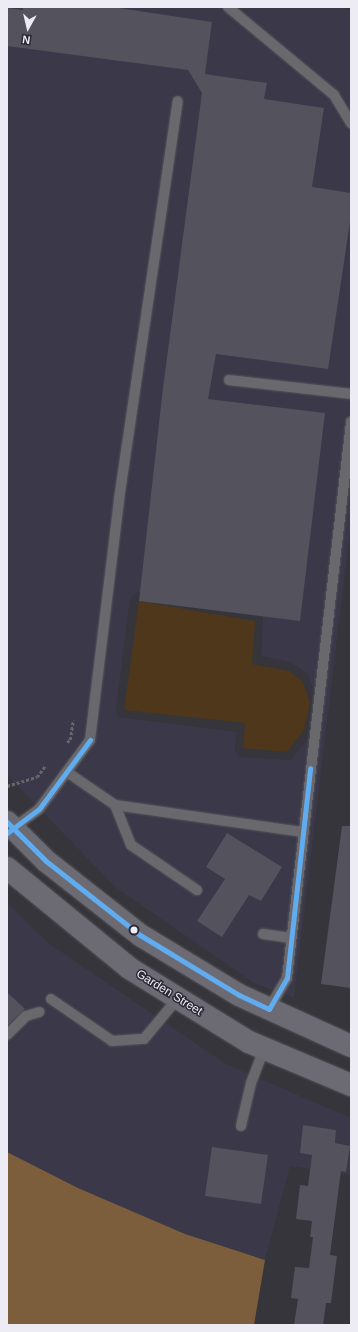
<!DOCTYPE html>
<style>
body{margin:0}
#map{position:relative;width:358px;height:1332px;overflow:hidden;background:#35353b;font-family:Helvetica,sans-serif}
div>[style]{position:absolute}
.built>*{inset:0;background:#3a3849}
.green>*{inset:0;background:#4f371c}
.forest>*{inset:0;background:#7c5e3d}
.building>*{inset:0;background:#53525d}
.path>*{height:2.5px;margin-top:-1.25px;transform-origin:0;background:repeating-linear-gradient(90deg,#67676b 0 3px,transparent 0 5px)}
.roads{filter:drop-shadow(0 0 1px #535359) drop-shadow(0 0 1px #535359)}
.lane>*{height:10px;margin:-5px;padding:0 5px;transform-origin:5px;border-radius:5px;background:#68686d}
.primary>*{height:22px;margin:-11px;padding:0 11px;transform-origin:11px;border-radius:11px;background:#6c6b74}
.bus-1>*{height:5px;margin:-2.5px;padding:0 2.5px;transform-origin:2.5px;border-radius:2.5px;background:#60acee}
.dots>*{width:11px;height:11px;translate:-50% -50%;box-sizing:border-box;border:2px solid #292834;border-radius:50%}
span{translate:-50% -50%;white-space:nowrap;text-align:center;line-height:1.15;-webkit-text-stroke:3px #292834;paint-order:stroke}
.street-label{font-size:12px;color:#edecf4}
.frame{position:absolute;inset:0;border:8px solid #edecf4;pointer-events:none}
.north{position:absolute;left:8px;top:8px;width:40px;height:40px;-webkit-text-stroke:3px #292834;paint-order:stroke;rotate:188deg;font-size:11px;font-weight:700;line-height:16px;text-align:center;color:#edecf4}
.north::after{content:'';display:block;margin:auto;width:14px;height:18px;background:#edecf4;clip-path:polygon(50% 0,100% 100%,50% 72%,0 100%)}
</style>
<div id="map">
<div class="built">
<div style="clip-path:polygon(evenodd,7px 7px,341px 7px,351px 11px,351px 522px,294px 998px,254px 983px,115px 887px,7px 775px,7px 7px,140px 592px,261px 614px,263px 618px,261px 656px,290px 662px,308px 674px,317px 700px,312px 733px,291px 760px,240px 757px,235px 751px,236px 732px,118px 717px,116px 709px,130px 600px,135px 593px,140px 592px)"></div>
<div style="clip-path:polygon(7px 903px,47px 942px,226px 1064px,351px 1118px,351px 1175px,290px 1166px,265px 1260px,185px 1234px,78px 1188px,7px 1152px)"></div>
</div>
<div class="green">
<div style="clip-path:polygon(139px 601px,255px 621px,252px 664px,289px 671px,303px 682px,310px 703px,304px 730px,287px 752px,243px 748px,245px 723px,124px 710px)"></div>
</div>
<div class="forest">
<div style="clip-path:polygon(7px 1152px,78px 1188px,185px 1234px,265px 1260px,254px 1325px,7px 1325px)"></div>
</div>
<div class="building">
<div style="clip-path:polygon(23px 7px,112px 7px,212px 22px,205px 74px,267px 83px,264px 99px,324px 108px,312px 187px,351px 193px,351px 215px,328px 369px,216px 354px,208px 399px,325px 413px,300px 621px,139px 601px,163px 388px,202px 93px,188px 70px,7px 46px,7px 8px,23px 10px)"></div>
<div style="clip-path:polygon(342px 826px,351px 826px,351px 988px,321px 984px)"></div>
<div style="clip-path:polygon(227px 833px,282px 867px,261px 901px,249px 895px,222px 937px,197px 921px,225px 879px,206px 867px)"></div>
<div style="clip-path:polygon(7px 992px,25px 1009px,7px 1026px)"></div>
<div style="clip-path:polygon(303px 1125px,336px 1130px,335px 1143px,350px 1146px,346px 1172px,341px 1171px,330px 1255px,337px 1256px,331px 1303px,326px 1303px,323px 1325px,294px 1325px,298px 1299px,291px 1298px,295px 1267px,309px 1268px,313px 1237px,310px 1237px,312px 1221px,296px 1219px,300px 1185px,308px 1186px,312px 1155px,300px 1153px)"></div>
<div style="clip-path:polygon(212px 1147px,268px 1155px,261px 1204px,205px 1196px)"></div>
</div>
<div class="path">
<div style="left:67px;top:742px;width:4px;rotate:-34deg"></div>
<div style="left:70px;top:740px;width:20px;rotate:-81deg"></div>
<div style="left:7px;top:786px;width:31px;rotate:-17deg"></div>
<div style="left:37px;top:777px;width:14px;rotate:-54deg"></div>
</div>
<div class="roads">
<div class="lane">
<div style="left:228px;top:7px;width:138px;rotate:39.7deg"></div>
<div style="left:334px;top:95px;width:33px;rotate:59deg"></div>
<div style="left:229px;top:380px;width:123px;rotate:6.5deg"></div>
<div style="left:67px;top:772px;width:58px;rotate:34.5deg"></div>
<div style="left:115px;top:805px;width:190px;rotate:8.2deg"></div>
<div style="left:115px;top:805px;width:43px;rotate:68.2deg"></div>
<div style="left:131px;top:845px;width:80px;rotate:34.3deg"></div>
<div style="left:13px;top:828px;width:32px;rotate:-36deg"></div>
<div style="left:39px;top:809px;width:86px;rotate:-53.5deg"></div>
<div style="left:90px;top:740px;width:243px;rotate:-83.1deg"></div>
<div style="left:119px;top:499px;width:402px;rotate:-81.6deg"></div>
<div style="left:263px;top:934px;width:27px;rotate:8deg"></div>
<div style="left:51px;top:999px;width:74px;rotate:34.5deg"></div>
<div style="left:112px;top:1041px;width:32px;rotate:-4deg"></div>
<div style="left:144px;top:1039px;width:53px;rotate:-50.3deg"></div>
<div style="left:269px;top:1009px;width:36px;rotate:-60deg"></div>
<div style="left:287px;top:978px;width:560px;rotate:-83.43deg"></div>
<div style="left:7px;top:1035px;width:27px;rotate:-45deg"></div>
<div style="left:26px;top:1016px;width:14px;rotate:-17deg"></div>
<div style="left:241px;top:1126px;width:44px;rotate:-76.9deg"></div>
<div style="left:251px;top:1083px;width:36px;rotate:-69deg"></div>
</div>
<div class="primary">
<div style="left:7px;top:822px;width:55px;rotate:45deg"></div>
<div style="left:46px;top:861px;width:120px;rotate:38.2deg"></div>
<div style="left:140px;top:935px;width:116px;rotate:31.2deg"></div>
<div style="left:239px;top:995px;width:123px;rotate:24.5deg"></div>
<div style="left:7px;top:868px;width:158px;rotate:39.3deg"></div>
<div style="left:129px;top:968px;width:141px;rotate:31.7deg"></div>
<div style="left:249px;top:1042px;width:111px;rotate:22.9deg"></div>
</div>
</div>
<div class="bus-1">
<div style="left:7px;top:822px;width:55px;rotate:45deg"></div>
<div style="left:46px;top:861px;width:120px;rotate:38.2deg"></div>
<div style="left:140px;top:935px;width:116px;rotate:31.2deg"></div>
<div style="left:239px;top:995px;width:33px;rotate:25deg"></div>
<div style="left:269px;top:1009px;width:36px;rotate:-60deg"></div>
<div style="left:287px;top:978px;width:211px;rotate:-83.7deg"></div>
<div style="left:7px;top:833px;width:40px;rotate:-37deg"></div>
<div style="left:39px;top:809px;width:86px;rotate:-53.5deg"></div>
</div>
<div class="dots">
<div style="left:134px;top:930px;background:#edecf4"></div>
</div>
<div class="street-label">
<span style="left:169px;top:993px;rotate:32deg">Garden Street</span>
</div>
<div class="frame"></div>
<div class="north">N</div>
</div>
